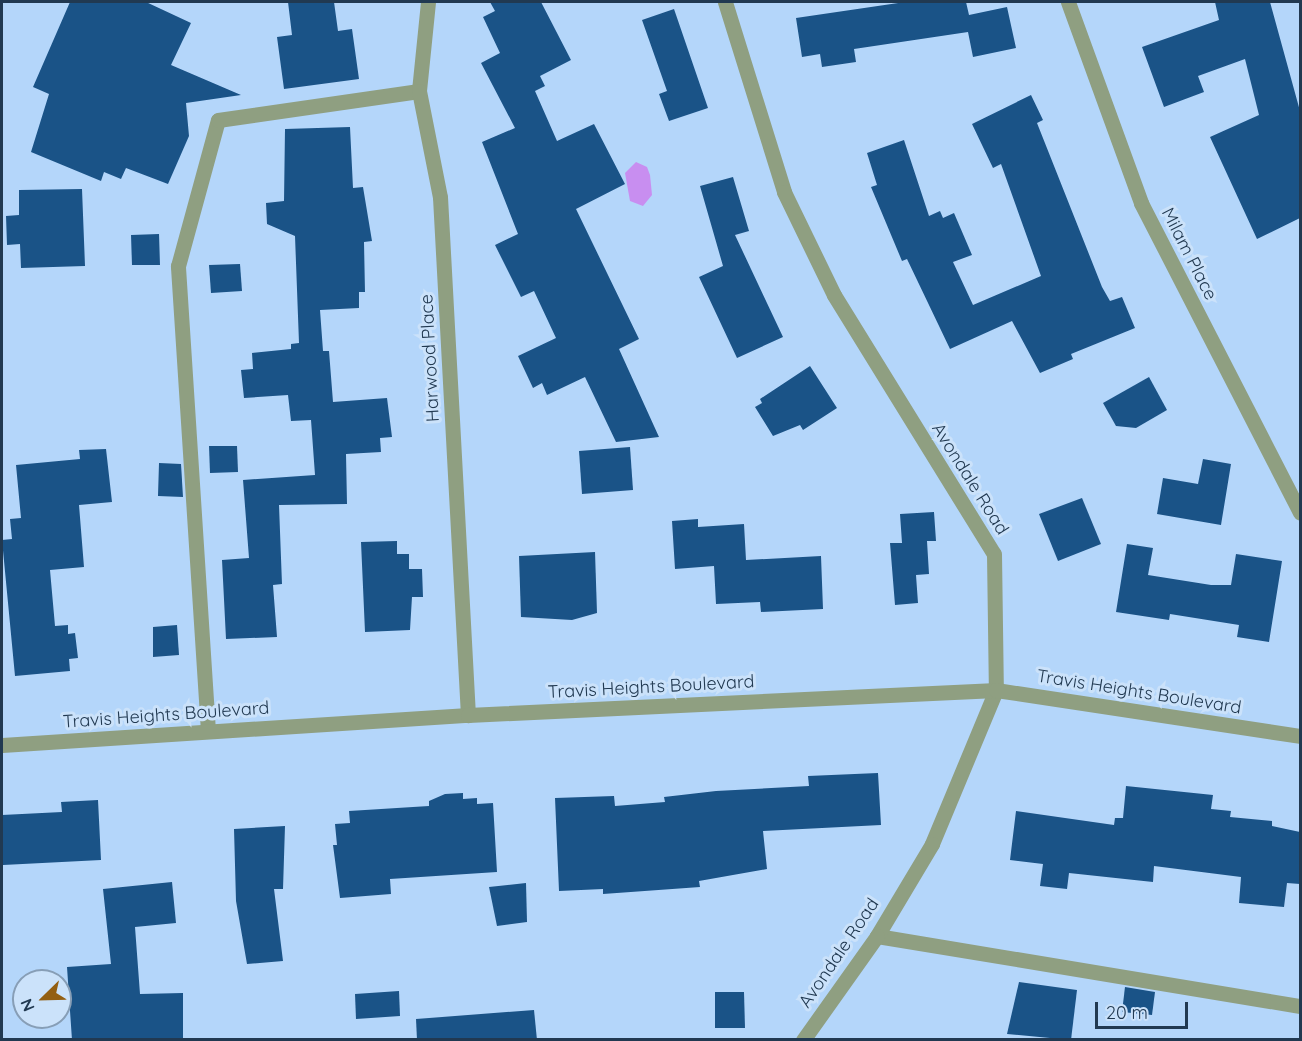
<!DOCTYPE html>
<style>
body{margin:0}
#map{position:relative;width:1302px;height:1041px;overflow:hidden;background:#b4d6fa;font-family:Quicksand,sans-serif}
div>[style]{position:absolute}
.water>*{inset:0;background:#c88ef0}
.building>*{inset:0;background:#1a5387}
.service>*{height:15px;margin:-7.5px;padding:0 7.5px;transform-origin:7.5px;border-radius:7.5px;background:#8f9f81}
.minor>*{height:15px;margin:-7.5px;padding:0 7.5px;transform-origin:7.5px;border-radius:7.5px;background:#8f9f81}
.tertiary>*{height:15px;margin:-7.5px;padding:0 7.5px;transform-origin:7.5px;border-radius:7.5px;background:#8f9f81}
span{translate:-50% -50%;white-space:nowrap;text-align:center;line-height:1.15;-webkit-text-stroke:6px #cbe2fa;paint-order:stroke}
.street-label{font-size:18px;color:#213951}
.frame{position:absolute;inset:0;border:3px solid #213951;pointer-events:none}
.north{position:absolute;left:12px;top:969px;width:60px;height:60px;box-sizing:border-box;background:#cbe2fa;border:2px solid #879eb6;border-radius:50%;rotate:247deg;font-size:16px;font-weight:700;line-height:24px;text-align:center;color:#213951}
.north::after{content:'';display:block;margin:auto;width:21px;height:27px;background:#935f12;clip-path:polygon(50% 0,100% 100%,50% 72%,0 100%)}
.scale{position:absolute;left:1095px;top:1002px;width:93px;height:27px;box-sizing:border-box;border:3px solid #213951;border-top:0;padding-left:8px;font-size:18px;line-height:21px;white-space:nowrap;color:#213951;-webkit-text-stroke:4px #cbe2fa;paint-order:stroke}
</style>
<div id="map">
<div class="water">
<div style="clip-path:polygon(636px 162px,647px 167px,650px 175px,652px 195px,643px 206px,630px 201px,625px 173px)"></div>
</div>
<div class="building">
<div style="clip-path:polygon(70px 2px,146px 2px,191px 23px,171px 65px,241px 95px,186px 103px,189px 136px,168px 184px,126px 168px,121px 179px,104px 172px,101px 181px,31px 152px,49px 94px,33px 87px)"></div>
<div style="clip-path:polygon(288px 2px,334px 2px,338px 31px,352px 29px,359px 79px,284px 89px,277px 37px,292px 35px)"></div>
<div style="clip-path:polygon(490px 2px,541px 2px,571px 60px,540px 76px,545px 86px,535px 91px,557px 141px,594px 124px,625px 184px,576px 209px,639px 339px,619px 349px,659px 437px,616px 442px,585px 377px,547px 395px,542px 383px,533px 388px,518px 356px,556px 338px,534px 291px,521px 297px,495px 245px,518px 234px,482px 142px,515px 128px,481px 63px,500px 53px,483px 17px,495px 11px)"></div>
<div style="clip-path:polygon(905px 2px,966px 2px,969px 15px,1007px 7px,1016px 48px,973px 57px,968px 32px,854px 49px,856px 62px,822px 67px,820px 54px,802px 57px,796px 18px)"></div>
<div style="clip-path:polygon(1215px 2px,1270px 2px,1300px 111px,1300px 218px,1257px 239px,1210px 137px,1259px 115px,1245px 59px,1198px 76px,1204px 92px,1164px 107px,1142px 47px,1219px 20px)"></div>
<div style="clip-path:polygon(674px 9px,708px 108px,669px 121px,659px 94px,667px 91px,642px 20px)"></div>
<div style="clip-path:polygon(1031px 95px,1043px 120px,1037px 123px,1102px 287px,1110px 301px,1122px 297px,1135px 328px,1071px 354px,1073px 359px,1040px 373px,1012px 321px,950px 349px,907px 259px,902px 261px,871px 187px,877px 185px,867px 153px,904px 140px,929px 216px,940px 211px,943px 218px,954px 213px,972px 255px,953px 262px,973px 305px,1041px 276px,1001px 164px,993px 168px,972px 124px)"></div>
<div style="clip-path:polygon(350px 127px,353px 188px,363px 187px,372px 241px,364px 242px,365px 292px,359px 292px,359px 308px,320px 310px,323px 351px,329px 351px,333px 402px,387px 398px,392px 437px,380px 438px,381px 452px,346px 454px,347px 504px,279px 505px,282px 584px,273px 585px,277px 637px,226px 639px,222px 560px,249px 558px,243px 480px,315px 475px,311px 420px,291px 421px,288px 395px,244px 398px,241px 370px,253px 369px,252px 353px,291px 349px,291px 344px,299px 343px,295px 236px,267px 224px,266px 203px,284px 201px,285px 129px)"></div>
<div style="clip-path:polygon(733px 177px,749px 231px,735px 235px,783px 337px,737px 358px,699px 277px,723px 266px,700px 186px)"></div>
<div style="clip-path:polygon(82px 189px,85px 266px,21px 268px,20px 244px,7px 245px,6px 216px,19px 215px,19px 190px)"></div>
<div style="clip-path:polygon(159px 234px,160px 265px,132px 265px,131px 235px)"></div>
<div style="clip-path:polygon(240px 264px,242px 291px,211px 293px,209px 265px)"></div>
<div style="clip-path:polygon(810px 366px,837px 408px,803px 430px,800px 425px,773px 436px,755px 407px,762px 403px,760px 399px)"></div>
<div style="clip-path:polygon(1149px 377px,1167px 410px,1136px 428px,1116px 426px,1103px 403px)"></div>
<div style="clip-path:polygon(209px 446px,237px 446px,238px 472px,210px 473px)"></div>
<div style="clip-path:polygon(630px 447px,633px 490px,582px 494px,579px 451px)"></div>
<div style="clip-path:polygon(106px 449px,112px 502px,79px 505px,84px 567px,50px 570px,55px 626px,68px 625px,68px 634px,75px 633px,78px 658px,69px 659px,70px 671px,15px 676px,2px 540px,12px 539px,10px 519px,21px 518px,16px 465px,80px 459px,79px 450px)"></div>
<div style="clip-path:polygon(1203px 459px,1231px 464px,1221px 525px,1157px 514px,1163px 478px,1198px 484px)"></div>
<div style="clip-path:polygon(159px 463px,181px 464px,183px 497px,158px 496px)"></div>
<div style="clip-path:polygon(1082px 498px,1101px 544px,1058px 561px,1039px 514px)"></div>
<div style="clip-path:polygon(934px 512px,936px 541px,927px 541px,929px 574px,916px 575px,918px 603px,895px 605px,890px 543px,902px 543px,900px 514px)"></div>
<div style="clip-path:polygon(698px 519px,698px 527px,744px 524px,746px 560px,821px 556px,823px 609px,761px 612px,760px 602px,716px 604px,714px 566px,675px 569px,672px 521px)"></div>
<div style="clip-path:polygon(397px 541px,397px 554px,409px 554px,409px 569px,422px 569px,423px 597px,412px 597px,410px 630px,365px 632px,361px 542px)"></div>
<div style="clip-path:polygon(1127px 544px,1153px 548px,1148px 575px,1211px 585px,1231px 585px,1236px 554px,1282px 561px,1269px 642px,1237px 637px,1239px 625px,1170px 614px,1169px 620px,1116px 612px)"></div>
<div style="clip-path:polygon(595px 552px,597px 613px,572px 620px,521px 617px,519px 556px)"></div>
<div style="clip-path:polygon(177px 625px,179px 655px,153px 657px,153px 627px)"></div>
<div style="clip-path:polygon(878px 773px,881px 825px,763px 831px,767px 869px,699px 881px,700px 887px,603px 894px,603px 889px,559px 891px,555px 798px,614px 796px,615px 806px,665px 802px,664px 797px,716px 791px,809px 786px,808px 776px)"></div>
<div style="clip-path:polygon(1126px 786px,1213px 795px,1211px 809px,1231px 811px,1230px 817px,1272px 821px,1272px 826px,1300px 832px,1300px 884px,1287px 883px,1284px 907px,1239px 903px,1241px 877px,1154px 866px,1153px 882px,1069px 873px,1067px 889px,1040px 886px,1043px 864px,1010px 860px,1016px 811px,1114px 825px,1115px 818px,1123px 818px)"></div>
<div style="clip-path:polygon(463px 793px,463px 799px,477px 798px,477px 804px,493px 803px,497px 872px,390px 879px,391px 894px,340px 898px,333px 845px,337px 845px,335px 824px,350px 823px,349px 811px,429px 806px,429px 801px,445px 794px)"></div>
<div style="clip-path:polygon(98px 800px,101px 860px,3px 865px,2px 815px,62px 812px,61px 802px)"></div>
<div style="clip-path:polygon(285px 826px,283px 889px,274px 889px,283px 961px,247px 964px,236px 901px,234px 829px)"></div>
<div style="clip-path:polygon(172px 882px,176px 923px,135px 927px,140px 994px,183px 993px,183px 1040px,72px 1040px,67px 967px,111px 964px,103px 889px)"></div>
<div style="clip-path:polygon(526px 883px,527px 922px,497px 926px,489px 887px)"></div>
<div style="clip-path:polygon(1019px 982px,1077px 990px,1071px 1040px,1007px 1034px)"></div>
<div style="clip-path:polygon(1125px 987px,1155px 992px,1152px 1015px,1122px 1012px)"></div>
<div style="clip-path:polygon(399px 991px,400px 1016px,356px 1019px,355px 994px)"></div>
<div style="clip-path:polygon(715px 992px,744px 992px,745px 1028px,715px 1028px)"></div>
<div style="clip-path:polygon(534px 1010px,537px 1040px,417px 1040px,416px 1019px)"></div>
</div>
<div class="service">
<div style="left:208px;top:731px;width:466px;rotate:-93.7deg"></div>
<div style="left:178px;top:266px;width:151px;rotate:-74.7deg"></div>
<div style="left:218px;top:120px;width:203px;rotate:-8.2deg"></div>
<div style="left:877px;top:936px;width:429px;rotate:9.4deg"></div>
</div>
<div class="minor">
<div style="left:428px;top:2px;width:89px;rotate:95.8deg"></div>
<div style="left:419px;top:91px;width:108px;rotate:78.8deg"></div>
<div style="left:440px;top:197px;width:519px;rotate:86.91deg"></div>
<div style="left:725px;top:2px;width:199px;rotate:72.7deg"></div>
<div style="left:784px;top:192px;width:114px;rotate:64.1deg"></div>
<div style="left:834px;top:295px;width:304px;rotate:58.3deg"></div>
<div style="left:994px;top:554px;width:136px;rotate:89.2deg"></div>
<div style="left:996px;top:690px;width:167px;rotate:112.6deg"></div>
<div style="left:932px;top:844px;width:107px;rotate:120.9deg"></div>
<div style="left:877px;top:936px;width:128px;rotate:125.4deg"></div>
<div style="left:1068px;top:2px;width:214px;rotate:70deg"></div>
<div style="left:1141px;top:203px;width:348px;rotate:62.8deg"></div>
</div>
<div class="tertiary">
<div style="left:2px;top:745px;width:467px;rotate:-3.7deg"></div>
<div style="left:468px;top:715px;width:529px;rotate:-2.71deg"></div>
<div style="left:996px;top:690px;width:307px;rotate:8.6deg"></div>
</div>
<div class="street-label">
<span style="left:1189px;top:254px;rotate:63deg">Milam Place</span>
<span style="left:430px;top:358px;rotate:-93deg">Harwood Place</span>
<span style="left:970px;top:479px;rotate:58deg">Avondale Road</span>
<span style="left:651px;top:687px;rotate:-3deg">Travis Heights Boulevard</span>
<span style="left:1139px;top:692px;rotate:9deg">Travis Heights Boulevard</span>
<span style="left:166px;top:715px;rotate:-4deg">Travis Heights Boulevard</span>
<span style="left:839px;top:953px;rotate:-56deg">Avondale Road</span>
</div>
<div class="frame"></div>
<div class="north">N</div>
<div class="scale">20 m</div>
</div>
